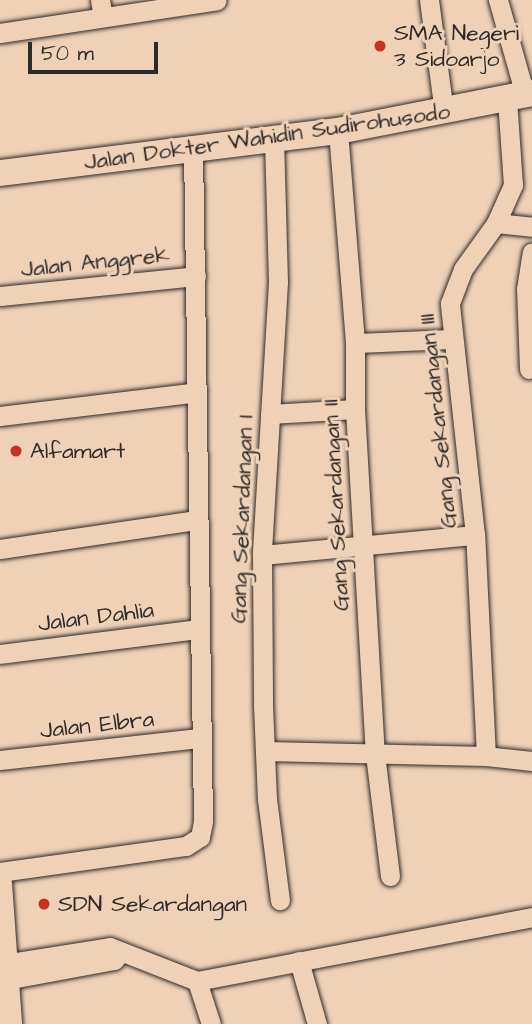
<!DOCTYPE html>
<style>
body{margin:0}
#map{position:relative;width:532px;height:1024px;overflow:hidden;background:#efd2b6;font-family:"Architects Daughter",sans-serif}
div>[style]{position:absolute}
.roads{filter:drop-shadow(0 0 2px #2b2b2b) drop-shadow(0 0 2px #2b2b2b)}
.minor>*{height:19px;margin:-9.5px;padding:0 9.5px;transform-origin:9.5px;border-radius:9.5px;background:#efd2b6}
.tertiary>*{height:23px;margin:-11.5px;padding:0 11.5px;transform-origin:11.5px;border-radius:11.5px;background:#efd2b6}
.secondary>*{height:26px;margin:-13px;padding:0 13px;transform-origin:13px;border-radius:13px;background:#efd2b6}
.dots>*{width:19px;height:19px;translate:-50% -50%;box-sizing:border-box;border:4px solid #efd2b6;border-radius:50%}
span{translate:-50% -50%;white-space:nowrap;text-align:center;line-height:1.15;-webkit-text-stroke:6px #efd2b6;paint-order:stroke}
.poi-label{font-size:23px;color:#2b2b2b}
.left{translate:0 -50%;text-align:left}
.street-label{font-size:23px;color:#2b2b2b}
.scale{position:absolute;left:28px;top:42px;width:130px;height:32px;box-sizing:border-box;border:4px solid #2b2b2b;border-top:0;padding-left:9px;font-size:21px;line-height:24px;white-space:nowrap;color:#2b2b2b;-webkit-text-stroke:5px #efd2b6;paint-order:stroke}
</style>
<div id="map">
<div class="roads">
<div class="minor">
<div style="left:100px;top:0;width:17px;rotate:80deg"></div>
<div style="left:429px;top:0;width:113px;rotate:82.4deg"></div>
<div style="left:498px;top:0;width:99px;rotate:74.1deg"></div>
<div style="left:0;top:33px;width:219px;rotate:-8.6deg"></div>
<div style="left:338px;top:131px;width:213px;rotate:85.4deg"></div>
<div style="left:355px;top:343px;width:66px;rotate:90deg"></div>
<div style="left:355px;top:409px;width:346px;rotate:86.7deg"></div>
<div style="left:375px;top:754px;width:123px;rotate:83deg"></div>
<div style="left:274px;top:139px;width:143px;rotate:88.4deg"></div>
<div style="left:278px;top:282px;width:273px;rotate:93.4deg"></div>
<div style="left:262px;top:555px;width:150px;rotate:89.6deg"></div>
<div style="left:263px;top:705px;width:94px;rotate:87.6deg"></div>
<div style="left:267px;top:799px;width:102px;rotate:82.7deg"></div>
<div style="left:496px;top:223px;width:36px;rotate:6deg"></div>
<div style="left:0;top:296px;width:197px;rotate:-5.8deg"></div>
<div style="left:355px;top:343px;width:97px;rotate:-2.4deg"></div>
<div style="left:529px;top:369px;width:80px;rotate:-92.1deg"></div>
<div style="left:526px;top:289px;width:37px;rotate:-81deg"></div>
<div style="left:270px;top:414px;width:85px;rotate:-3.4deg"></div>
<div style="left:0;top:416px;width:198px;rotate:-6.9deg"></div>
<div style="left:0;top:549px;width:199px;rotate:-8.4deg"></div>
<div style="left:262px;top:555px;width:214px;rotate:-5.4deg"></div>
<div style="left:0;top:654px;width:201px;rotate:-7.2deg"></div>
<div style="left:265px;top:751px;width:221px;rotate:1.3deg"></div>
<div style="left:486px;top:756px;width:46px;rotate:6.2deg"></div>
<div style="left:486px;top:756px;width:221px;rotate:-92.8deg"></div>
<div style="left:475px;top:535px;width:233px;rotate:-96.2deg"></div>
<div style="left:450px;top:303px;width:36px;rotate:-69deg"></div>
<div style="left:463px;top:269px;width:57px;rotate:-54.3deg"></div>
<div style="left:496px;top:223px;width:42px;rotate:-65.9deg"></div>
<div style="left:513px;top:185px;width:86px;rotate:-94deg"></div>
<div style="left:0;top:760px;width:200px;rotate:-6.3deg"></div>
<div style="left:0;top:872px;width:188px;rotate:-8deg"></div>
<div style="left:186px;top:846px;width:17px;rotate:-33deg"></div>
<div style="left:200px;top:837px;width:16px;rotate:-79deg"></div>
<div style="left:203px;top:821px;width:672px;rotate:-90.85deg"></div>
<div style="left:299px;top:961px;width:66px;rotate:74.1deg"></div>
<div style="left:4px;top:964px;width:107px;rotate:-9.1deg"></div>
<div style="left:110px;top:947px;width:93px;rotate:21.3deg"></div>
<div style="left:197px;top:981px;width:341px;rotate:-10.8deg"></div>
<div style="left:6px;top:980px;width:110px;rotate:-10.5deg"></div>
<div style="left:114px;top:960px;width:11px;rotate:-49deg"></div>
<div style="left:197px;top:981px;width:45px;rotate:72deg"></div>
</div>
<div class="tertiary">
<div style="left:0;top:883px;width:141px;rotate:85.9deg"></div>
</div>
<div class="secondary">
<div style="left:0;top:173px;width:341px;rotate:-7.1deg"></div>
<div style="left:338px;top:131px;width:198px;rotate:-11.1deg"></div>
</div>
</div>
<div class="dots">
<div style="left:380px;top:46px;background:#c8321e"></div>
<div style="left:16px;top:451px;background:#c8321e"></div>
<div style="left:44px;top:904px;background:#c8321e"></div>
</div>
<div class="poi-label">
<span class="left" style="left:394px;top:46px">SMA Negeri<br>3 Sidoarjo</span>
<span class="left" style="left:30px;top:451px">Alfamart</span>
<span class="left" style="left:58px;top:904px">SDN Sekardangan</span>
</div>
<div class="street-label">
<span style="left:267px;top:137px;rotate:-8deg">Jalan Dokter Wahidin Sudirohusodo</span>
<span style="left:95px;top:262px;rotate:-6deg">Jalan Anggrek</span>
<span style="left:438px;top:421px;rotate:-96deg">Gang Sekardangan III</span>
<span style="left:336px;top:505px;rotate:-93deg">Gang Sekardangan II</span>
<span style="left:242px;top:519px;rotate:-88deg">Gang Sekardangan I</span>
<span style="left:96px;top:617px;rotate:-7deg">Jalan Dahlia</span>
<span style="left:97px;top:725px;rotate:-6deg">Jalan Elbra</span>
</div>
<div class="scale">50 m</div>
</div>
